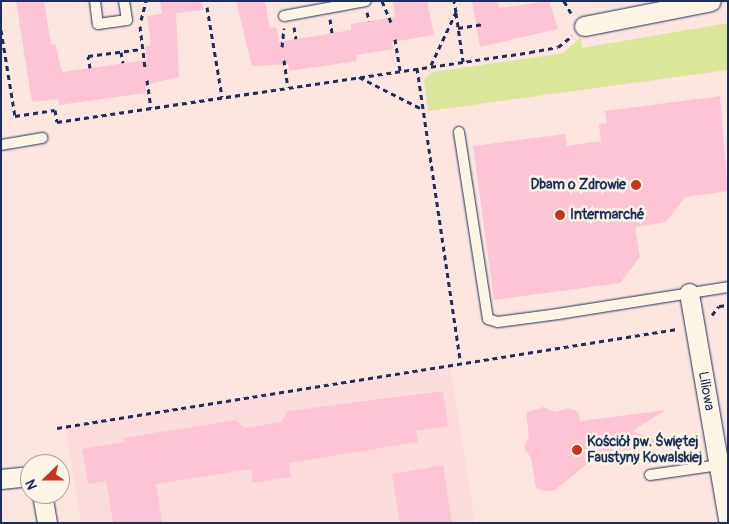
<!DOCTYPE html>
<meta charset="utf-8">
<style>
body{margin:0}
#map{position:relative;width:729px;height:524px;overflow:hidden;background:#fde6e0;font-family:Pangolin,sans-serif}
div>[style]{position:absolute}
.built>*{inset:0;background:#fddcdd}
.green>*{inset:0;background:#dae699}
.building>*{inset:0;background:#fec4d6}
.path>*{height:3px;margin-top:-1.5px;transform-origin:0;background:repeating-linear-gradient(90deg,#1b2f5e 0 5px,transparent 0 9px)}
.roads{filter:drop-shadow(0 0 1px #1b2f5e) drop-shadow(0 0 1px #1b2f5e)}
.lane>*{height:10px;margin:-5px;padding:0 5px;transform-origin:5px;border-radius:5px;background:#fcf5e5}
.street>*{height:19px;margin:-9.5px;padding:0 9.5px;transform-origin:9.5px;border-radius:9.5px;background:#fcf5e5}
.dots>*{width:14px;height:14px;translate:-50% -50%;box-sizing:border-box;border:2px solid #fcf5e5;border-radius:50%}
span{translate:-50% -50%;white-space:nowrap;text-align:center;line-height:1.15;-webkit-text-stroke:5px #fcf5e5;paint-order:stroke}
.poi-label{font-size:14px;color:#1b2f5e;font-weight:700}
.right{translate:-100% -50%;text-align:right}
.left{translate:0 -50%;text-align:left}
.street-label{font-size:14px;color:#1b2f5e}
.frame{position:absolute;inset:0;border:2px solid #1b2f5e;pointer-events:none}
.north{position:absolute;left:20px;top:454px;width:50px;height:50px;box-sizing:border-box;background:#fcf5e5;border:1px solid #a2a6af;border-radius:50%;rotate:248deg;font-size:14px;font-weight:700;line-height:20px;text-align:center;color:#1b2f5e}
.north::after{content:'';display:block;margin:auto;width:18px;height:22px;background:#c8321e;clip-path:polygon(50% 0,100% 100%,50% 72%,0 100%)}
</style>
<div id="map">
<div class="built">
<div style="clip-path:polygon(450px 365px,475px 523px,81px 523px,65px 426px)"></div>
</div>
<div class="green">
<div style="clip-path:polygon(728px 23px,728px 70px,428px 111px,424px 80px,433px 72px,563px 53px,581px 37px,582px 48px)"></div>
</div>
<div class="building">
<div style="clip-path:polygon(16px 1px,44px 1px,51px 45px,55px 44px,62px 72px,147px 60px,145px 47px,151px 45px,147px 16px,162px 14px,160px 1px,202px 1px,203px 10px,176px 13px,179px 77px,145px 85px,146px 93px,59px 105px,58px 99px,32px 102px)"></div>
<div style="clip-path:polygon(236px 1px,265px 1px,270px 28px,276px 27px,279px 42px,351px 30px,351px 24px,395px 17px,393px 1px,427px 1px,434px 35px,392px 42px,393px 49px,356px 55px,357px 61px,289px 71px,288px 64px,252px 66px)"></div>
<div style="clip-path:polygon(472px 1px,498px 1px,499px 8px,549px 1px,558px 29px,480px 47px)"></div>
<div style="clip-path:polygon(720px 96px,728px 191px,685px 197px,666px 222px,635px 227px,640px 257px,620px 283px,494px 300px,473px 146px,565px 134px,567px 146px,601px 141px,599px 124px,607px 123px,605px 111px)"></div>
<div style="clip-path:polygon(443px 391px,448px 426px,416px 431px,418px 442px,289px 463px,291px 477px,253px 483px,251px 469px,156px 484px,162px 523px,113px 523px,106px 481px,88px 484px,82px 449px,125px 442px,124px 438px,235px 420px,245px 428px,281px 422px,288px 411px)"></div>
<div style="clip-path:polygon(543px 407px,555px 412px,569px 408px,579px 412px,580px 421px,666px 410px,632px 431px,665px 443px,586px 457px,587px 464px,555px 490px,543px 491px,536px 488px,531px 458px,524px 448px,529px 436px,526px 413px)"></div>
<div style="clip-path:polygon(443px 465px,452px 523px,400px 523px,392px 474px)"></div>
</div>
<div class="path">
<div style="left:382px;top:1px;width:26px;rotate:67deg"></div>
<div style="left:564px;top:1px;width:16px;rotate:60deg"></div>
<div style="left:207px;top:7px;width:91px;rotate:80.5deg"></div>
<div style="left:367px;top:12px;width:9px;rotate:77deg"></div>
<div style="left:456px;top:13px;width:49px;rotate:81.7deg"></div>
<div style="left:330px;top:19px;width:14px;rotate:82deg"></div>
<div style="left:141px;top:20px;width:20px;rotate:-75deg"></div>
<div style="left:140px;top:26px;width:42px;rotate:83.2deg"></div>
<div style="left:294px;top:27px;width:12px;rotate:81deg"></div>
<div style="left:458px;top:28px;width:24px;rotate:-9deg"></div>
<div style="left:1px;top:30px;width:87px;rotate:80.8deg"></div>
<div style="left:15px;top:116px;width:40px;rotate:-8.5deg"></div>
<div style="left:55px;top:110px;width:12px;rotate:81deg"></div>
<div style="left:57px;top:122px;width:478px;rotate:-8.4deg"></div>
<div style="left:530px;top:52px;width:28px;rotate:-10deg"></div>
<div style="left:558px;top:47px;width:18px;rotate:-38deg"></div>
<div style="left:395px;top:39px;width:32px;rotate:81deg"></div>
<div style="left:282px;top:47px;width:19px;rotate:-84deg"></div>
<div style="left:121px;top:52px;width:11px;rotate:80deg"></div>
<div style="left:284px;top:60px;width:27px;rotate:82deg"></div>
<div style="left:431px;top:65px;width:59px;rotate:-64.7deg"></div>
<div style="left:456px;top:12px;width:11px;rotate:-100deg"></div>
<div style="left:90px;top:68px;width:12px;rotate:-99deg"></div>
<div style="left:88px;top:56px;width:54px;rotate:-7.4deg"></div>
<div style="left:417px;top:68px;width:295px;rotate:81.6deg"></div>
<div style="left:359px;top:77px;width:71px;rotate:26.9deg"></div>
<div style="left:147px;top:80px;width:28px;rotate:82deg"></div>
<div style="left:712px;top:315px;width:11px;rotate:-52deg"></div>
<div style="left:719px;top:306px;width:9px;rotate:-6deg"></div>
<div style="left:57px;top:428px;width:628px;rotate:-9.07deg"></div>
</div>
<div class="roads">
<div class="lane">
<div style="left:95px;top:1px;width:23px;rotate:83deg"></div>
<div style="left:98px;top:24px;width:29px;rotate:-8deg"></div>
<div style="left:127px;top:20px;width:19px;rotate:-99deg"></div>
<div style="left:284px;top:16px;width:83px;rotate:-10.4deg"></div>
<div style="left:459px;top:132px;width:189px;rotate:81.2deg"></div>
<div style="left:488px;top:319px;width:10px;rotate:17deg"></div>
<div style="left:498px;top:322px;width:61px;rotate:-7.6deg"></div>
<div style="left:558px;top:314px;width:172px;rotate:-9deg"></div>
<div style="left:1px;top:145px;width:42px;rotate:-9.7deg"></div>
<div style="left:650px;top:475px;width:70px;rotate:-8.2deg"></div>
</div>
<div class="street">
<div style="left:584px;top:26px;width:129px;rotate:-11.1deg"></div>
<div style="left:689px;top:293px;width:229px;rotate:80.2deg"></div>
<div style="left:1px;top:479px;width:29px;rotate:-6deg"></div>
<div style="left:42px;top:494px;width:29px;rotate:80deg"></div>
</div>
</div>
<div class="dots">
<div style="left:636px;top:185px;background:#c8321e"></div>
<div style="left:560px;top:215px;background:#c8321e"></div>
<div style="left:577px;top:450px;background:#c8321e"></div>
</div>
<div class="poi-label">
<span class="right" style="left:626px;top:185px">Dbam o Zdrowie</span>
<span class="left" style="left:570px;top:215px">Intermarché</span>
<span class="left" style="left:587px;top:450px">Kościół pw. Świętej<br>Faustyny Kowalskiej</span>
</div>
<div class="street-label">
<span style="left:706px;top:391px;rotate:80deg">Liliowa</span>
</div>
<div class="frame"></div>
<div class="north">N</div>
</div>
